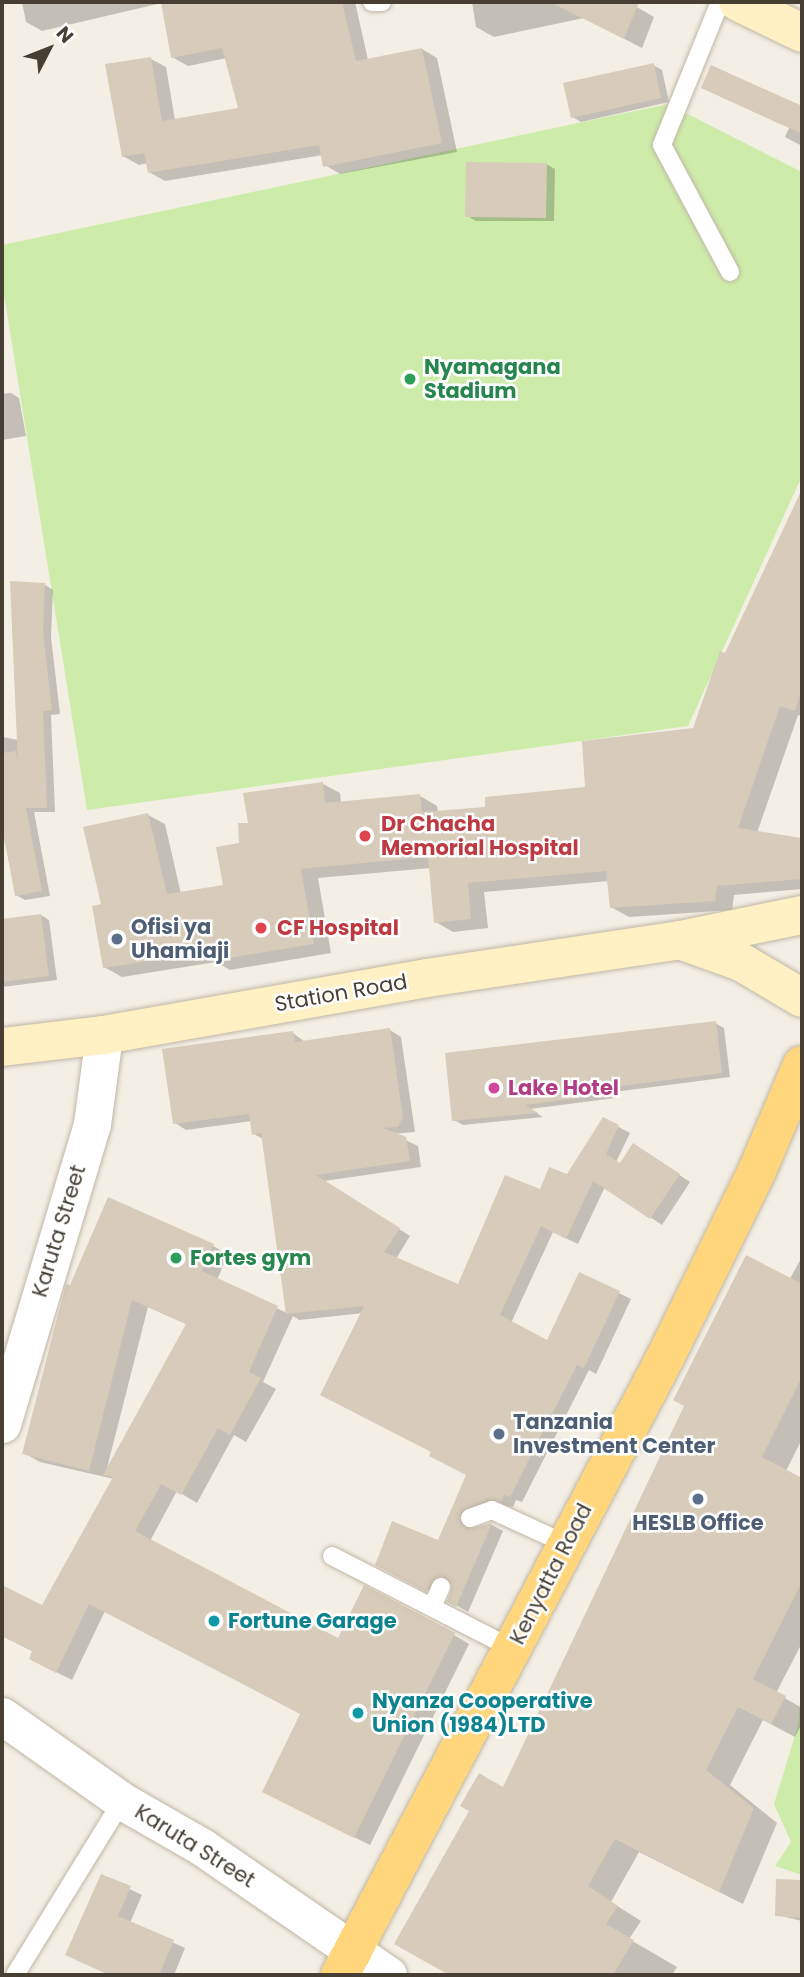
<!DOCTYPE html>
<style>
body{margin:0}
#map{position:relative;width:804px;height:1977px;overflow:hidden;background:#f4efe5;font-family:Poppins,sans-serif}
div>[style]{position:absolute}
.green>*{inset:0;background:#ceeca9}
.shadow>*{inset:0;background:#0003}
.building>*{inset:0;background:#d7cbb9}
.roads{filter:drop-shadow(0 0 2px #c0b7a6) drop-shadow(0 0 2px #c0b7a6)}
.service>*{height:18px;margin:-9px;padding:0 9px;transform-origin:9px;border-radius:9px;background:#fff}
.minor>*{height:37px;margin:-18.5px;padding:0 18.5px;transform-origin:18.5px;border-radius:18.5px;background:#fff}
.secondary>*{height:38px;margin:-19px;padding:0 19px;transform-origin:19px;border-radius:19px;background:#fff1c3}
.trunk>*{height:38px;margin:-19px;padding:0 19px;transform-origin:19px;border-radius:19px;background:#ffd67b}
.dots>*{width:19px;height:19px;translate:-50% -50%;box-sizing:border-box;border:4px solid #fff;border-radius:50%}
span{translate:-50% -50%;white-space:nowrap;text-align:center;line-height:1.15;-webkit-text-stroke:5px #fff;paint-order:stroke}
.leisure-label{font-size:21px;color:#27864d;font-weight:700}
.left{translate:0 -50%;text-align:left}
.health-label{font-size:21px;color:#be3a42;font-weight:700}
.service-label{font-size:21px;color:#4e5e75;font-weight:700}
.street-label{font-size:21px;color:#473f34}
.hotel-label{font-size:21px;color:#b23c85;font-weight:700}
.culture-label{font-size:21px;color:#0d838f;font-weight:700}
.frame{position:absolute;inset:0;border:4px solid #473f34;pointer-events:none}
.north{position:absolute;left:14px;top:14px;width:70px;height:70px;-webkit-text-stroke:5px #fff;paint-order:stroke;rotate:48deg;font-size:19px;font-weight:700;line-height:28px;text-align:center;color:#473f34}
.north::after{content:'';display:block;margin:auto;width:24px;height:32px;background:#473f34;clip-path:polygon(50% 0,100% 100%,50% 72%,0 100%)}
</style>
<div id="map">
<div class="green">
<div style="clip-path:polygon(668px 104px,802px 172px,802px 476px,688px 726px,87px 810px,2px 282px,2px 245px)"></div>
<div style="clip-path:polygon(802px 1676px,802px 1875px,775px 1866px,791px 1842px,774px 1804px,798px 1726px)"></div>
</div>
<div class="shadow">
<div style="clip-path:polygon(22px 2px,166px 2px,42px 31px,26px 22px)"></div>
<div style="clip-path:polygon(216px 2px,355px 2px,368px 60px,422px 49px,437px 58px,457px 152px,340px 174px,325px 165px,323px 155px,165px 181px,149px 172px,148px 163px,139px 165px,123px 156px,151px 59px,166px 67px,175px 120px,240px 110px,227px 58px,188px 66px,172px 57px,218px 14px)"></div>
<div style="clip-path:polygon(472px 2px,628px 2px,654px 17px,642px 48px,584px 18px,494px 37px,476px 27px)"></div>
<div style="clip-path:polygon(653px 65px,662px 70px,669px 102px,581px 122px,573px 117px)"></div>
<div style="clip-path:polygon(712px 67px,802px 106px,802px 146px,785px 137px,789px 128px)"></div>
<div style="clip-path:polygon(546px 164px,555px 169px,554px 221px,476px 221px,467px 216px)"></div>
<div style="clip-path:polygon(11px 393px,19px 398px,26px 436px,2px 440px,2px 394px)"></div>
<div style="clip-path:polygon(802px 492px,802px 716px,798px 715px,757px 833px,802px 840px,802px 889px,734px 895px,732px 910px,629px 917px,611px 907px,609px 881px,484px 892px,488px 928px,453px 932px,436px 922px,431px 868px,318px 878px,331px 953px,230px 970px,216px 962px,122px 977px,104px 967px,103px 906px,148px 815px,165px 824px,181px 894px,225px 887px,250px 824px,323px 784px,340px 793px,341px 803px,420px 796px,437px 806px,438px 812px,487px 808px,587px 788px,695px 729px)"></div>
<div style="clip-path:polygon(45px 585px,53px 590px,51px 637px,60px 714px,51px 715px,55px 812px,34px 812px,50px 896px,25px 900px,16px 895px,2px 829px,2px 737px,19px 740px)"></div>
<div style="clip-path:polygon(41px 915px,49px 920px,57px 980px,2px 987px,2px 920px)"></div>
<div style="clip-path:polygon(715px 1023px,724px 1028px,730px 1077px,614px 1092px,615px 1098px,530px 1109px,543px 1117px,463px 1125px,454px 1120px)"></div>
<div style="clip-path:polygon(evenodd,390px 1030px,401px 1037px,415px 1132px,393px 1134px,418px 1146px,421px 1167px,324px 1181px,410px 1236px,396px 1259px,459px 1286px,541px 1191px,568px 1176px,604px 1119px,630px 1133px,616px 1162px,621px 1165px,645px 1152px,690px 1182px,662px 1225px,605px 1187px,578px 1244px,553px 1232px,511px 1323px,548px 1342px,580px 1274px,631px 1299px,596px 1374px,589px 1370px,522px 1502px,516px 1500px,513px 1507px,501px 1505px,470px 1523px,474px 1529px,492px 1525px,503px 1531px,468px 1612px,449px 1601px,452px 1583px,435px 1594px,386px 1569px,439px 1543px,468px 1475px,433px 1452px,363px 1313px,299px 1320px,293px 1316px,263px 1382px,276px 1389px,246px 1442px,234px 1435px,197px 1503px,177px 1491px,150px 1541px,339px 1640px,454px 1635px,469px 1644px,370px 1845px,279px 1800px,302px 1714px,105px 1611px,72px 1680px,46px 1667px,34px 1652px,2px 1636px,2px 1587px,43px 1608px,114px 1479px,40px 1462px,24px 1453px,67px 1286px,213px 1246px,228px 1254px,217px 1280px,287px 1313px,263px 1139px,254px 1134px,252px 1121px,186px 1130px,175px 1123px,293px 1033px,305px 1042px,390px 1030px,148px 1307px,188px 1325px,107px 1468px,148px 1307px)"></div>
<div style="clip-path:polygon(802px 1257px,802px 1439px,786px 1471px,802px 1480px,802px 1643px,776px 1693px,802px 1708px,802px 1724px,795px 1737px,763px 1720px,730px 1785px,777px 1823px,743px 1904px,639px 1852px,611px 1902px,641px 1921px,629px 1939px,677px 1967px,672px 1975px,452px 1975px,397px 1943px,504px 1790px)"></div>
<div style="clip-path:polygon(102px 1876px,142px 1895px,130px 1923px,185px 1948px,174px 1975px,104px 1975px)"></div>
<div style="clip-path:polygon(778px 1881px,802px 1882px,802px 1921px,777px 1915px)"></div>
</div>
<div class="building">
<div style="clip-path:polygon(161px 2px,342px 2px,356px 61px,422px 48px,442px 143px,323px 167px,319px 145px,148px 173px,144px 153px,122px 157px,105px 64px,151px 57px,162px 121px,238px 108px,222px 48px,171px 58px)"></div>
<div style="clip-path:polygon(550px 2px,639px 2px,624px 39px)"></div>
<div style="clip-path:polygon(654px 63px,661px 98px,571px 118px,563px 83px)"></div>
<div style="clip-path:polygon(711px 65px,802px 106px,802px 134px,701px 88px)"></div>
<div style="clip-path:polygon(466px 162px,547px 163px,546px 218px,465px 217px)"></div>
<div style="clip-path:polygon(802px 489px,802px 689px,795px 711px,780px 706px,738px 828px,802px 838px,802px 879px,717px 886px,715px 901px,610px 908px,606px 871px,468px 883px,471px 919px,434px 923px,428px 857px,301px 869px,314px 944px,211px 961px,210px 952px,103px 968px,92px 906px,101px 904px,83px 827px,148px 813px,167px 894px,223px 885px,216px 847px,239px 843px,238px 823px,248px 823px,243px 793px,323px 782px,325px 803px,420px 794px,422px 812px,485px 807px,485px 797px,585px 787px,582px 741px,693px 728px,720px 651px,725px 653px)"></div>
<div style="clip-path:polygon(10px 581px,45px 583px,43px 631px,52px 710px,43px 711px,47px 808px,26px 808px,42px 891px,15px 896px,2px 825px,2px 753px,16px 751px,18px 765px)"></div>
<div style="clip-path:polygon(41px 914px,49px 976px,2px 982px,2px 919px)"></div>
<div style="clip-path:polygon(716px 1021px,722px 1073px,606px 1088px,607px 1094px,525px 1105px,538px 1113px,452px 1121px,445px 1053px)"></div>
<div style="clip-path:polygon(390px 1028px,403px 1117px,398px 1127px,383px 1128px,406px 1137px,410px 1161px,316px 1175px,400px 1228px,384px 1252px,458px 1284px,505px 1175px,540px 1189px,549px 1167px,567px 1174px,603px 1117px,619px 1125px,606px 1154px,620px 1163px,633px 1143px,680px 1174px,650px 1219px,593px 1181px,566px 1239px,541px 1226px,500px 1315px,547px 1340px,579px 1272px,620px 1291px,584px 1368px,577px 1365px,510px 1497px,504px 1495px,501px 1502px,488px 1499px,461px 1511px,460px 1522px,467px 1529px,492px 1523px,456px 1607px,447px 1602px,452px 1587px,446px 1577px,434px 1578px,426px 1592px,375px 1565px,392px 1521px,438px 1540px,466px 1475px,429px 1456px,431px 1452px,320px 1395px,364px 1306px,286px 1314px,261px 1133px,252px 1135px,249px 1114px,173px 1124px,162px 1049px,293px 1031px,295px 1042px)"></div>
<div style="clip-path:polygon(108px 1197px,214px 1244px,202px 1271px,278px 1306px,249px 1372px,261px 1378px,230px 1435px,218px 1428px,181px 1495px,161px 1484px,135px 1531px,338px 1638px,364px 1585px,455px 1633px,354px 1838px,262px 1792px,300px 1714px,89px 1604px,56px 1673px,29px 1659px,32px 1651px,2px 1636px,2px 1585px,42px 1605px,113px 1477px,103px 1475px,186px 1324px,132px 1300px,89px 1471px,22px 1454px,66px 1284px,70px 1285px)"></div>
<div style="clip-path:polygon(746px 1255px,802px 1284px,802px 1377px,762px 1457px,802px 1478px,802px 1582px,753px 1679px,786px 1696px,771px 1724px,738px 1707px,706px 1770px,754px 1808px,719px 1892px,615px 1839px,588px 1886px,618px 1906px,606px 1924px,634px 1940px,613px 1975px,449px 1975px,394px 1944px,469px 1811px,460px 1806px,479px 1773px,503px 1787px,684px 1406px,673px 1400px)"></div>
<div style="clip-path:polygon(101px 1874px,131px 1886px,118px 1916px,174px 1940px,159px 1975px,109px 1975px,65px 1955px)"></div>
<div style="clip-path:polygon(776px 1879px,802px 1880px,802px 1918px,775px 1916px)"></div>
</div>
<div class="roads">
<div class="service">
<div style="left:372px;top:2px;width:10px"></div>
<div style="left:720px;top:2px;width:154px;rotate:112.1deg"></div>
<div style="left:662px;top:145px;width:144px;rotate:61.8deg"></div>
<div style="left:470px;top:1518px;width:23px;rotate:-20deg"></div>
<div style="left:492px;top:1510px;width:84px;rotate:24.7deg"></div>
<div style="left:332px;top:1556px;width:203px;rotate:27.2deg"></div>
<div style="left:432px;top:1607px;width:22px;rotate:-66deg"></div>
<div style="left:15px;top:1975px;width:204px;rotate:-58.4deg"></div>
</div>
<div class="minor">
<div style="left:2px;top:1424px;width:313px;rotate:-73.3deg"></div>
<div style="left:92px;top:1124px;width:90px;rotate:-82.3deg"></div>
<div style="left:2px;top:1716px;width:147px;rotate:35.3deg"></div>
<div style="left:122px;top:1801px;width:92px;rotate:29.9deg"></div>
<div style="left:202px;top:1847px;width:226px;rotate:34.5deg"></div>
</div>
<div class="secondary">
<div style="left:738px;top:2px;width:71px;rotate:25.8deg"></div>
<div style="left:680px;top:940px;width:65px;rotate:19.8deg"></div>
<div style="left:741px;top:962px;width:71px;rotate:30.5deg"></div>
<div style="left:2px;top:1047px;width:103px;rotate:-6.7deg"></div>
<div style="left:104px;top:1035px;width:328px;rotate:-10deg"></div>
<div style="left:427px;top:978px;width:256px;rotate:-8.5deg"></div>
<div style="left:680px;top:940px;width:125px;rotate:-11.6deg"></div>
</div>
<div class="trunk">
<div style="left:340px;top:1975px;width:697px;rotate:-62.22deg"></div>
<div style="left:665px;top:1358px;width:208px;rotate:-63.8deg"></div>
<div style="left:757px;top:1171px;width:115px;rotate:-67deg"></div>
</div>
</div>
<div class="dots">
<div style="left:410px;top:379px;background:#2e9e5b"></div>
<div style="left:365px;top:836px;background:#e0444e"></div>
<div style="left:261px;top:928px;background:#e0444e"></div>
<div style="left:117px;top:939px;background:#5c6f8a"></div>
<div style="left:494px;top:1088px;background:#d1479c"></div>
<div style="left:176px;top:1258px;background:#2e9e5b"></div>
<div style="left:499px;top:1434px;background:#5c6f8a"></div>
<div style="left:698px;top:1499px;background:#5c6f8a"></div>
<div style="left:214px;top:1621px;background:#0f9aa8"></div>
<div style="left:358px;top:1713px;background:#0f9aa8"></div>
</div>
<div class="leisure-label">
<span class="left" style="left:424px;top:379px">Nyamagana<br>Stadium</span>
<span class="left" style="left:190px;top:1258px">Fortes gym</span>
</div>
<div class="health-label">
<span class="left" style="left:381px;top:836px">Dr Chacha<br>Memorial Hospital</span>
<span class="left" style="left:277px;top:928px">CF Hospital</span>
</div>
<div class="service-label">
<span class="left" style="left:131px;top:939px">Ofisi ya<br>Uhamiaji</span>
<span class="left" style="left:513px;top:1434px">Tanzania<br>Investment Center</span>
<span style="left:698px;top:1523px">HESLB Office</span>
</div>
<div class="street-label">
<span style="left:341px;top:993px;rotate:-10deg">Station Road</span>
<span style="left:59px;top:1231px;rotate:-73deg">Karuta Street</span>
<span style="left:551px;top:1574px;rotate:-63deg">Kenyatta Road</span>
<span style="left:195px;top:1846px;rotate:32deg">Karuta Street</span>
</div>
<div class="hotel-label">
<span class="left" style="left:508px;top:1088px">Lake Hotel</span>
</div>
<div class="culture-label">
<span class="left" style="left:228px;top:1621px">Fortune Garage</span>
<span class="left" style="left:372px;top:1713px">Nyanza Cooperative<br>Union (1984)LTD</span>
</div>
<div class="frame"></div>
<div class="north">N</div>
</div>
